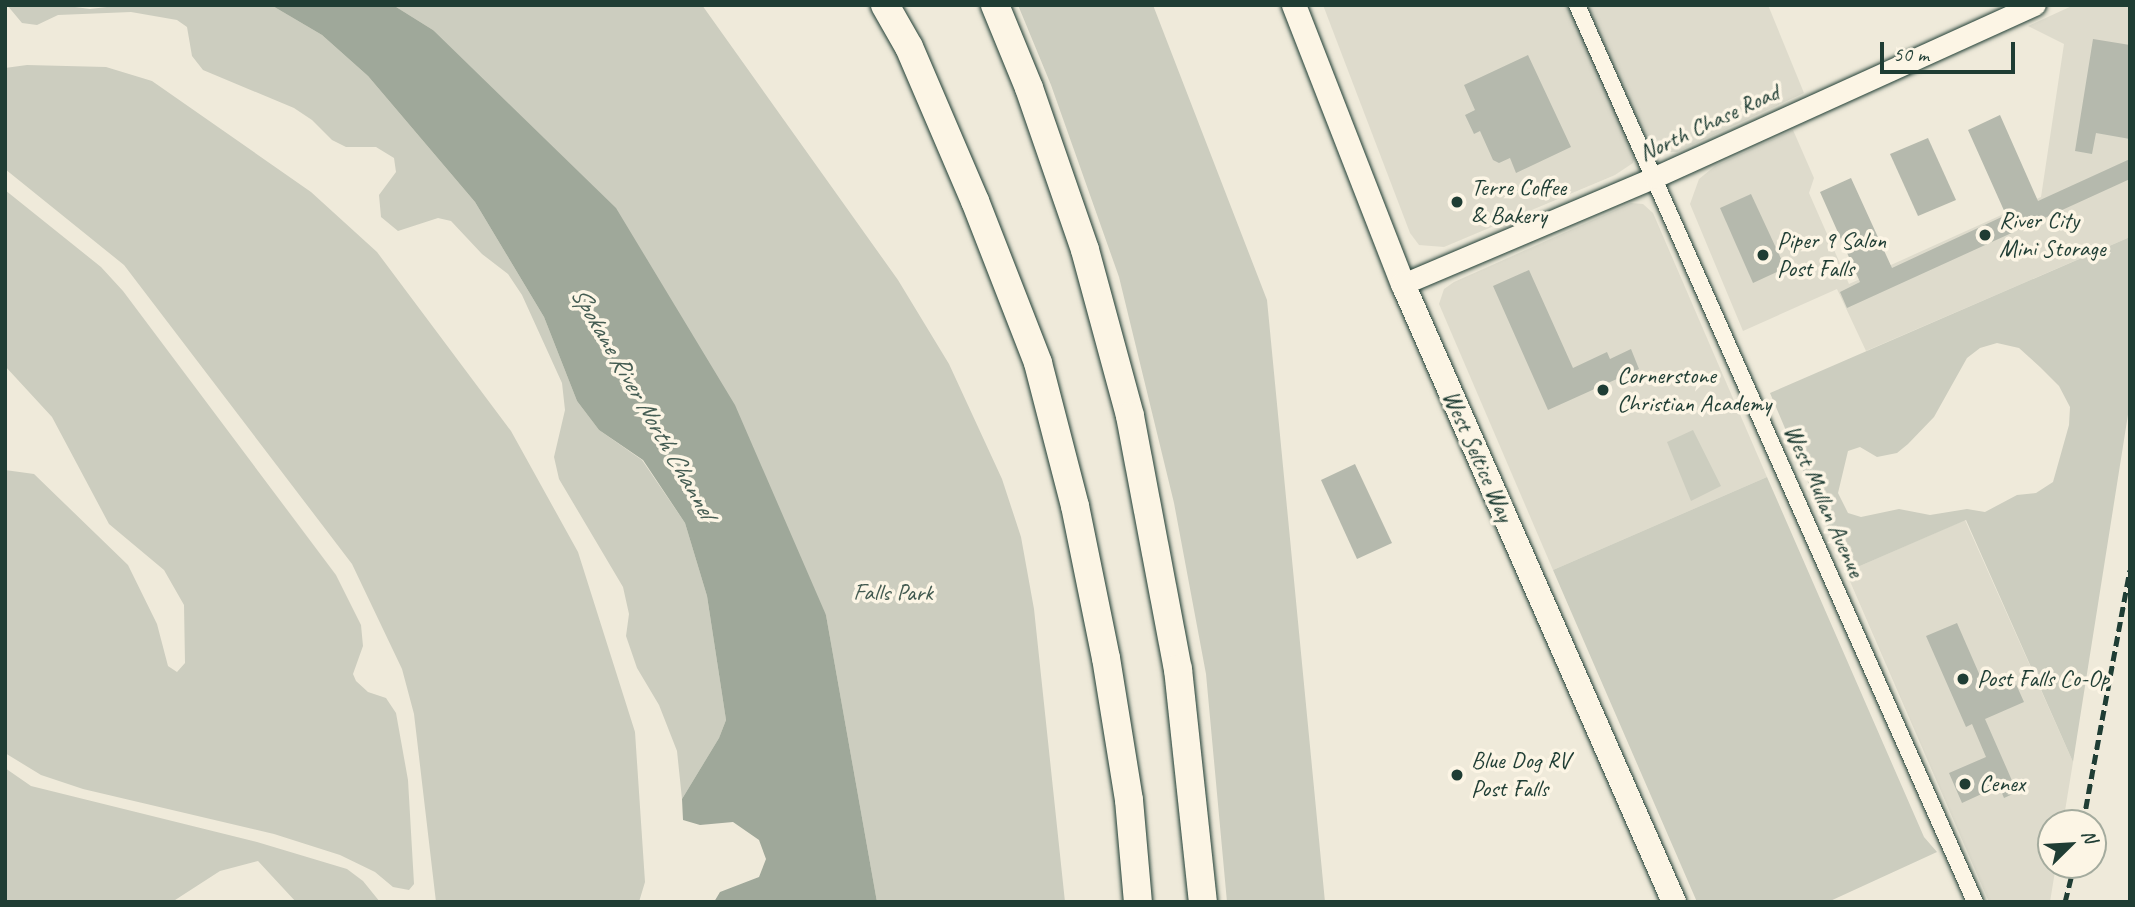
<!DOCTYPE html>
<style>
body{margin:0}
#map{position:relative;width:2135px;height:907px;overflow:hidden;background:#efeada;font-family:Caveat,sans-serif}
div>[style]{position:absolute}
.built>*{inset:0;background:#dedbcc}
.green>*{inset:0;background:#cccdbf}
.water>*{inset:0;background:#9fa89a}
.building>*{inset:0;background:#b5b9ad}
.roads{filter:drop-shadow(0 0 2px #1f3d34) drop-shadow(0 0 2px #1f3d34)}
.street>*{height:16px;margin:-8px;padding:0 8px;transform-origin:8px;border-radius:8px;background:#fcf5e5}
.secondary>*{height:21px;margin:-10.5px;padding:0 10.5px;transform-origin:10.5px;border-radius:10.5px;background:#fcf5e5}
.primary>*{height:24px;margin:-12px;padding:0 12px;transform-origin:12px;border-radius:12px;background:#fcf5e5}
.highway>*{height:28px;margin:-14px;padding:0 14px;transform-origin:14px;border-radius:14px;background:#fcf5e5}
.rail>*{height:5px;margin-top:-2.5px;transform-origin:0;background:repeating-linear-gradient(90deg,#1f3d34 0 10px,transparent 0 15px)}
.dots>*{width:19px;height:19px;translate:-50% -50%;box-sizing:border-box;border:4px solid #fcf5e5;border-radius:50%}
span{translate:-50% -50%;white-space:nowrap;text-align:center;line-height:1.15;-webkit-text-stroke:7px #fcf5e5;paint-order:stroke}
.street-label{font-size:24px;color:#1f3d34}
.poi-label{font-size:24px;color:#1f3d34}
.left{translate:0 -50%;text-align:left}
.park-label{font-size:24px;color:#425a50}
.water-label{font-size:26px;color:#455d53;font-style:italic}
.frame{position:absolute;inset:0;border:7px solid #1f3d34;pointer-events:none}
.north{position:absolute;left:2037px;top:809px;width:70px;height:70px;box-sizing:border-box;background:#fcf5e5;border:2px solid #a4ab9e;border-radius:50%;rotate:66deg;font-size:19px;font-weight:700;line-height:28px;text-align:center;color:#1f3d34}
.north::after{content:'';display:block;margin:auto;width:24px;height:32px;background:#1f3d34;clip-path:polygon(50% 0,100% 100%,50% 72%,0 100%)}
.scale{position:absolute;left:1880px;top:42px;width:135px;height:32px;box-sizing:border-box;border:4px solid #1f3d34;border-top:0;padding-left:9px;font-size:21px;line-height:24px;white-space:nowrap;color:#1f3d34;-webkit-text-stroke:5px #fcf5e5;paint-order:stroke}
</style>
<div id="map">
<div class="built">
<div style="clip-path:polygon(1323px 5px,1571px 5px,1635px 154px,1633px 163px,1615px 175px,1444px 247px,1419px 245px,1410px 233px)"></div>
<div style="clip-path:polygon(1587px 5px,1768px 5px,1804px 93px,1677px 152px,1658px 152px,1647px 141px)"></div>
<div style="clip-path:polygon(2074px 5px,2130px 5px,2130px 237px,1866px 351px,1837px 289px,1743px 331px,1690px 204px,1699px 179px,1715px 166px,1793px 130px,1814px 178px,1809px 193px,1849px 284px,2041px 197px,2064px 44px,2028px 26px)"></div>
<div style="clip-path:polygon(1631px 203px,1643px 204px,1653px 213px,1767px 477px,1553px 570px,1439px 304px,1444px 289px,1454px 282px)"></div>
<div style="clip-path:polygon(1965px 520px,2073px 762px,2063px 823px,2051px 823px,2051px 865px,2056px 865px,2050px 902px,1989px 902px,1846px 572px)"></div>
</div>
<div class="green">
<div style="clip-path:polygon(7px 5px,60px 5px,90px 9px,124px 5px,271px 5px,322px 35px,368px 76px,475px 202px,544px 317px,577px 401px,599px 430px,642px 460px,685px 523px,707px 596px,726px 720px,719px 738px,682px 799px,677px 751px,659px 705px,637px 668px,626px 636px,629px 614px,623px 587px,559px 479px,554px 457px,565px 410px,562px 383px,522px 295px,508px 274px,482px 254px,451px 221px,438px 218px,398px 231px,381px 217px,379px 195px,396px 172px,394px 158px,376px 147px,346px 147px,332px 140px,312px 120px,294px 108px,203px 70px,192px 56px,187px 27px,177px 20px,131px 12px,58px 15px,37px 25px,22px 23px)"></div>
<div style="clip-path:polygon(393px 5px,702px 5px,898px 280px,949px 364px,1002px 479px,1021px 537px,1034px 609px,1065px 902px,877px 902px,826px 615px,433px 30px)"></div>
<div style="clip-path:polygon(1018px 5px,1153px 5px,1267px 300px,1325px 902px,1227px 902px,1206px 674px,1174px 503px,1119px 277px,1051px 85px)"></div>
<div style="clip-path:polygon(27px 65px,106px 67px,152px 81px,311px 192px,377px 252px,511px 431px,578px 552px,635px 732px,645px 882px,639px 902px,436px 902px,414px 714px,402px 669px,352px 564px,124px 265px,5px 169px,5px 68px)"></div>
<div style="clip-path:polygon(5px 190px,101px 267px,123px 291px,336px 575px,361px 625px,363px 646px,353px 674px,356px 681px,368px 692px,386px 698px,396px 713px,408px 780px,414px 884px,409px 890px,393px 887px,375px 872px,340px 855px,274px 834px,83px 789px,41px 775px,5px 753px,5px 470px,34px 474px,128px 565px,157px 624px,168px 666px,177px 672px,185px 663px,184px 605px,164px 570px,109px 524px,52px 417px,5px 366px)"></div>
<div style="clip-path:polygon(evenodd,2130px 237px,2130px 402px,2073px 762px,1966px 520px,1846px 572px,1770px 393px,2130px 237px,1997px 343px,2019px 348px,2040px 367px,2059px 386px,2070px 407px,2069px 425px,2053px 482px,2036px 493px,2017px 495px,1985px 512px,1967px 509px,1930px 515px,1899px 509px,1861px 517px,1848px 513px,1838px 493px,1848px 451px,1860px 447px,1877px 457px,1897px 453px,1908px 444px,1934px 417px,1967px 358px,1980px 348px,1997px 343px)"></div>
<div style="clip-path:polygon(1693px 430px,1721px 486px,1691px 501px,1667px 442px)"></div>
<div style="clip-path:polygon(1767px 477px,1924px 837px,1937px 852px,1828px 902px,1697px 902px,1553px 570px)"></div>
<div style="clip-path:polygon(5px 768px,31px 786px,257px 842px,347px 869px,363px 881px,380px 902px,296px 902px,258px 861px,220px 871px,172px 902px,5px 902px)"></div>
</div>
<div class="water">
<div style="clip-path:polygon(271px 5px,393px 5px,433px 30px,616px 208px,735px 405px,826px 615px,877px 902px,714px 902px,720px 892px,759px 877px,766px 859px,759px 840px,733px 822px,700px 825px,683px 820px,682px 799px,719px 738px,726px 720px,707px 596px,685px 523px,643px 460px,599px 430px,577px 401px,544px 317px,475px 202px,368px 76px,322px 35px)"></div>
</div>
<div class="building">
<div style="clip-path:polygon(2093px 39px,2130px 45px,2130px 139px,2096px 133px,2092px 154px,2075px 151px)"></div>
<div style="clip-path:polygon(1528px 55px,1571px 147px,1516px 173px,1510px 158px,1499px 163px,1493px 160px,1480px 131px,1474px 134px,1465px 115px,1475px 110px,1464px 85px)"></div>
<div style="clip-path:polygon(2000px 115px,2038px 201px,2130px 159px,2130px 179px,1847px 308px,1840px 292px,1860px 282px,1820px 192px,1851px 178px,1892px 268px,2006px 215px,1968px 130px)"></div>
<div style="clip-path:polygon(1928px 138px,1956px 200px,1918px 216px,1890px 154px)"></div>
<div style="clip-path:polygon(1751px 194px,1783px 263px,1779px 271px,1753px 283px,1720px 208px)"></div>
<div style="clip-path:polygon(1529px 270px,1573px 368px,1607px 352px,1610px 359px,1631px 349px,1639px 369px,1548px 410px,1493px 286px)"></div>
<div style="clip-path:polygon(1355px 464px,1392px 543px,1357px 559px,1321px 480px)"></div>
<div style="clip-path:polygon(1957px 623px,1984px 685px,2011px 673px,2024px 702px,1985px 719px,2017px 792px,2004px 798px,1999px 786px,1962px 803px,1949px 773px,1986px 757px,1972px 724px,1966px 727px,1926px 636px)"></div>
</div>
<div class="roads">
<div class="street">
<div style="left:1577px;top:5px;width:981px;rotate:66.07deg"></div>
</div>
<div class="secondary">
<div style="left:1403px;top:284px;width:274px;rotate:-23deg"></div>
<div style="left:1655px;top:177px;width:417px;rotate:-24.4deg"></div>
</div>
<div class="primary">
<div style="left:1294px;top:5px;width:300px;rotate:68.7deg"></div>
<div style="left:1403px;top:284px;width:675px;rotate:66.32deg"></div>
</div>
<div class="highway">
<div style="left:885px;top:5px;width:48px;rotate:60.3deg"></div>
<div style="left:909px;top:47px;width:168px;rotate:66.8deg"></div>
<div style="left:975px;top:201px;width:174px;rotate:68.7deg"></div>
<div style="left:1038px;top:363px;width:148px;rotate:75.5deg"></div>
<div style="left:1075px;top:506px;width:155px;rotate:78.5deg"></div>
<div style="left:1106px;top:658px;width:144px;rotate:80.8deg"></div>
<div style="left:1129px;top:800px;width:102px;rotate:85deg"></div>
<div style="left:995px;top:5px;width:90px;rotate:67.7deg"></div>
<div style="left:1029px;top:88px;width:171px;rotate:70.9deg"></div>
<div style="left:1085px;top:250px;width:172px;rotate:74.8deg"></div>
<div style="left:1130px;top:416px;width:258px;rotate:79.3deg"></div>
<div style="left:1178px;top:669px;width:234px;rotate:83.9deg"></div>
</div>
</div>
<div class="rail">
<div style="left:2083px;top:823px;width:257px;rotate:-79.5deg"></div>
<div style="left:2065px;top:902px;width:38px;rotate:-76deg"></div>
</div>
<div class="dots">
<div style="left:1457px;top:202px;background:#1f3d34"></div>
<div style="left:1985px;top:235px;background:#1f3d34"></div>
<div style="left:1763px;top:255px;background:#1f3d34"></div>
<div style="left:1603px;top:390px;background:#1f3d34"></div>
<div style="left:1963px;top:679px;background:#1f3d34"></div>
<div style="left:1457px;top:775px;background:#1f3d34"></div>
<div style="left:1965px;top:784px;background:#1f3d34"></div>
</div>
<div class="street-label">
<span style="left:1709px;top:123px;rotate:-25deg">North Chase Road</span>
<span style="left:1478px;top:456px;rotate:66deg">West Seltice Way</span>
<span style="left:1824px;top:501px;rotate:66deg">West Mullan Avenue</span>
</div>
<div class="poi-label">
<span class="left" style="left:1471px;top:202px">Terre Coffee<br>&amp; Bakery</span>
<span class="left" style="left:1999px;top:235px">River City<br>Mini Storage</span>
<span class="left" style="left:1777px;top:255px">Piper 9 Salon<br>Post Falls</span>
<span class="left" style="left:1617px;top:390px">Cornerstone<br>Christian Academy</span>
<span class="left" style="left:1977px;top:679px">Post Falls Co-Op</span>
<span class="left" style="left:1471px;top:775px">Blue Dog RV<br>Post Falls</span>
<span class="left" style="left:1979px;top:784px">Cenex</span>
</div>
<div class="park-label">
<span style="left:893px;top:593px">Falls Park</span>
</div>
<div class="water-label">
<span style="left:643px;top:402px;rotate:60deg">Spokane River North Channel</span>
</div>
<div class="frame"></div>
<div class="north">N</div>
<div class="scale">50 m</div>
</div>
